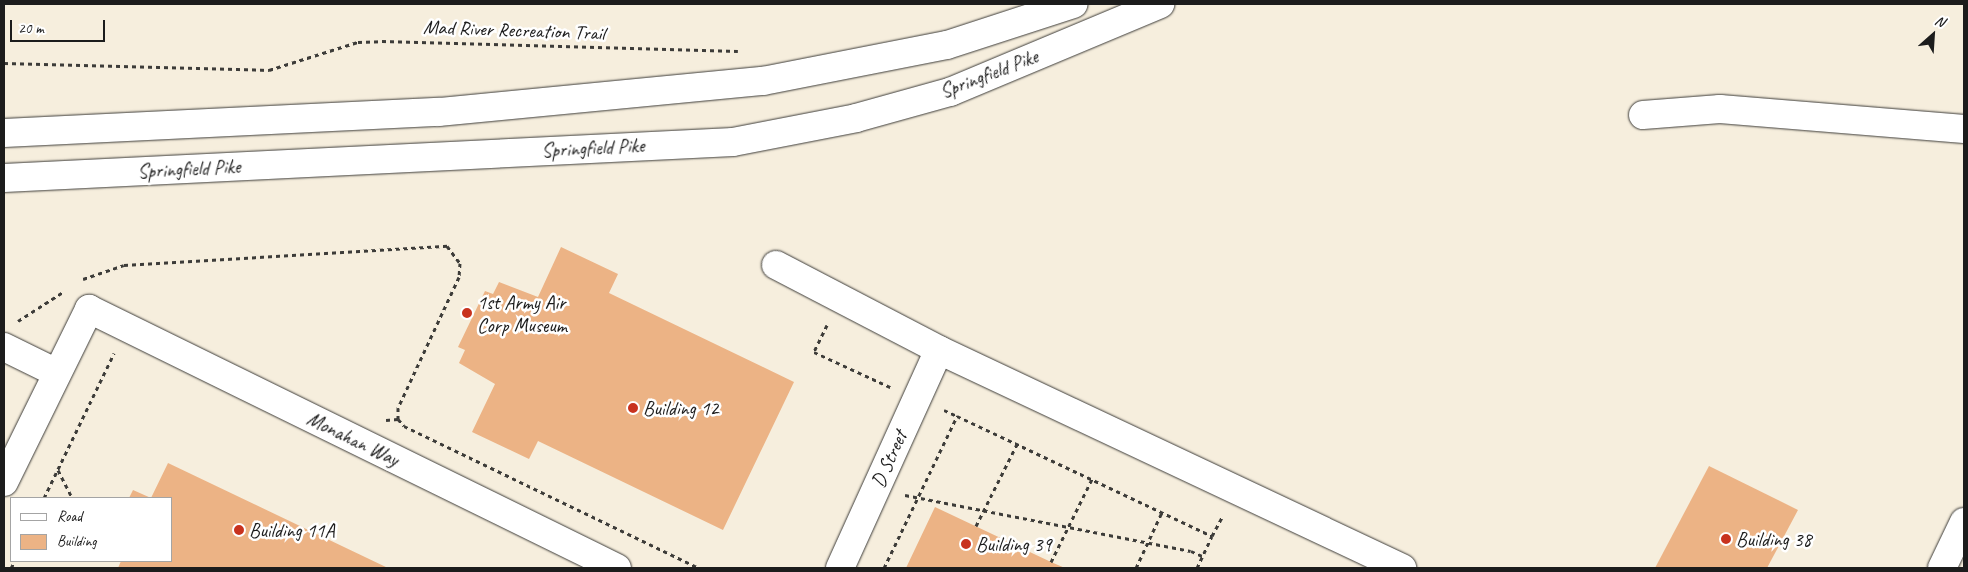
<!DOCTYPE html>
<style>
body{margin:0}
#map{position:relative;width:1968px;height:572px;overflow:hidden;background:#f6eedd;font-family:Caveat,sans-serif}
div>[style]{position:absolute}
.building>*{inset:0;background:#ecb385}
.path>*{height:3px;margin-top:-1.5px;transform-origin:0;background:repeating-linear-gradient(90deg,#3d3c39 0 4px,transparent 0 8px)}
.roads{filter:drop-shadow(0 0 1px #3d3c39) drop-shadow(0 0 1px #3d3c39)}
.minor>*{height:28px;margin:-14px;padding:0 14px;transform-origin:14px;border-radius:14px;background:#fff}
.major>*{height:28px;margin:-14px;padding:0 14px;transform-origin:14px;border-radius:14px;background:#fff}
.dots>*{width:14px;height:14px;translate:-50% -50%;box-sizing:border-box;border:2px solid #fff;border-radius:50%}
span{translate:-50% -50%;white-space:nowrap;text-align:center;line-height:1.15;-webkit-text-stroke:5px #fff;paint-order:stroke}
.street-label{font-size:20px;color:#1c1c1c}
.poi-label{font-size:20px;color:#1c1c1c}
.left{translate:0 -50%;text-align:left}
.frame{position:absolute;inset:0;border:5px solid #1c1c1c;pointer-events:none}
.legend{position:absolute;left:10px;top:497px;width:162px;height:65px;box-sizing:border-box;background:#fff;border:1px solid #a4a4a4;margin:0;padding:6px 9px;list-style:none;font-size:15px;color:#1c1c1c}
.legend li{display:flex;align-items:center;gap:10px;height:25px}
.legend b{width:25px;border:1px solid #a4a4a4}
.north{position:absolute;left:1908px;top:10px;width:50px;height:50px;-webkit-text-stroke:4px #fff;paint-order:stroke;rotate:26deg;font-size:14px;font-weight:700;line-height:20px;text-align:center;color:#1c1c1c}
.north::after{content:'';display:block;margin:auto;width:18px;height:22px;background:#1c1c1c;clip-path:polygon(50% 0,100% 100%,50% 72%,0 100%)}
.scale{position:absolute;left:10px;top:20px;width:95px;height:22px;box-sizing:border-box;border:2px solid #1c1c1c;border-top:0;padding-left:6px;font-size:15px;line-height:18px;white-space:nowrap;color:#1c1c1c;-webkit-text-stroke:4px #fff;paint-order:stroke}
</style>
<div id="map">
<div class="building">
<div style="clip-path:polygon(561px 247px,618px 274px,609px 293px,794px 382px,723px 530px,538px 441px,529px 459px,472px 432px,495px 384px,459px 363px,465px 350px,458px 347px,485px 291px,493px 294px,499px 282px,538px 297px)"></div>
<div style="clip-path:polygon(168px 463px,388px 568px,118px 568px,121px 561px,171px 561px,171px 498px,129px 498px,133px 490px,151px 498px)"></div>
<div style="clip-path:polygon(1709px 466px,1798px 510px,1767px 568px,1655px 568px)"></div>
<div style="clip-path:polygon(935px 507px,1051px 562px,1065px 568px,906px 568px)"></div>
</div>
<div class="path">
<div style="left:4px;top:63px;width:265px;rotate:1.5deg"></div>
<div style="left:269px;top:70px;width:93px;rotate:-17.5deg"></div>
<div style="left:358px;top:42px;width:24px;rotate:-2deg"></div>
<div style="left:382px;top:41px;width:356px;rotate:1.6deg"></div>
<div style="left:83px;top:279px;width:43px;rotate:-18.9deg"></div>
<div style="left:124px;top:265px;width:324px;rotate:-3.4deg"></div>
<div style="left:447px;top:246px;width:21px;rotate:53deg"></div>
<div style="left:460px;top:263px;width:14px;rotate:94deg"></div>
<div style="left:459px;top:277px;width:145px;rotate:115deg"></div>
<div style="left:398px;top:408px;width:11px;rotate:90deg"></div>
<div style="left:398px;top:419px;width:9px;rotate:49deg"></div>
<div style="left:404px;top:426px;width:327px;rotate:25.7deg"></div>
<div style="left:18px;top:321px;width:54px;rotate:-32.8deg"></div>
<div style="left:827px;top:325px;width:30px;rotate:116deg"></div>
<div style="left:814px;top:352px;width:84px;rotate:24.7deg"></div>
<div style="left:944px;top:410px;width:14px;rotate:25deg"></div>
<div style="left:386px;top:420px;width:12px;rotate:-5deg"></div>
<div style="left:58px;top:470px;width:31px;rotate:63deg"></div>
<div style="left:905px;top:495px;width:291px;rotate:11.1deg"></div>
<div style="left:1191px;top:551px;width:12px;rotate:24deg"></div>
<div style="left:44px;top:498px;width:161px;rotate:-64.2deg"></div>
<div style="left:976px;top:526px;width:92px;rotate:-63.4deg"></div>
<div style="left:1051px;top:562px;width:93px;rotate:-63.7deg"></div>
<div style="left:11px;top:568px;width:8px;rotate:-60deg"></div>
<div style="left:884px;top:568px;width:169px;rotate:-64.3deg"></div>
<div style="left:957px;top:416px;width:282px;rotate:25.2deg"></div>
<div style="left:1212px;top:536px;width:21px;rotate:-62deg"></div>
<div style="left:1136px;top:568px;width:62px;rotate:-65.1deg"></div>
<div style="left:1197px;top:568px;width:35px;rotate:-65deg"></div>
</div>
<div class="roads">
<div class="minor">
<div style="left:1643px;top:115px;width:77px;rotate:-4.5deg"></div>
<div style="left:1720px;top:109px;width:245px;rotate:4.7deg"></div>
<div style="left:776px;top:265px;width:184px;rotate:27.5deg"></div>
<div style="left:939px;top:350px;width:512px;rotate:25.21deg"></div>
<div style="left:4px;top:347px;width:59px;rotate:26.1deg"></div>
<div style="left:4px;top:482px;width:193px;rotate:-63.8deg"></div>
<div style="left:89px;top:309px;width:588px;rotate:26.13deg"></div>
<div style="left:840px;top:568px;width:239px;rotate:-65.6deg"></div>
<div style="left:1942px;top:568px;width:51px;rotate:-64.4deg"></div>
</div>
<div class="major">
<div style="left:4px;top:133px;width:436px;rotate:-2.8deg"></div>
<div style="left:439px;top:112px;width:325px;rotate:-5.5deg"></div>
<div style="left:763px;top:81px;width:187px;rotate:-11.1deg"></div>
<div style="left:947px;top:45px;width:133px;rotate:-18deg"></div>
<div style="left:4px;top:178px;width:730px;rotate:-2.83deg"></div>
<div style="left:733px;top:142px;width:125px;rotate:-11deg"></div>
<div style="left:856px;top:118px;width:98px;rotate:-15.5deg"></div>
<div style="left:950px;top:92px;width:228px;rotate:-22.7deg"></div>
</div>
</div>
<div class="dots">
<div style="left:467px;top:313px;background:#c8321e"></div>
<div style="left:633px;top:408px;background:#c8321e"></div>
<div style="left:239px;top:530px;background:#c8321e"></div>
<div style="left:1726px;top:539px;background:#c8321e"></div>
<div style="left:966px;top:544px;background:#c8321e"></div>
</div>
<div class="street-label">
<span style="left:514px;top:30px;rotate:2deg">Mad River Recreation Trail</span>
<span style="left:989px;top:74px;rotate:-21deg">Springfield Pike</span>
<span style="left:593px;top:148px;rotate:-3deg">Springfield Pike</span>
<span style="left:189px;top:169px;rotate:-3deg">Springfield Pike</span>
<span style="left:353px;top:439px;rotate:26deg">Monahan Way</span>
<span style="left:889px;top:459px;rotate:-66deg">D Street</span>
</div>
<div class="poi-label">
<span class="left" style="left:477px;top:314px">1st Army Air<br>Corp Museum</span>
<span class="left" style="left:643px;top:408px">Building 12</span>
<span class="left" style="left:249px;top:530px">Building 11A</span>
<span class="left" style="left:1736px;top:539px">Building 38</span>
<span class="left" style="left:976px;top:544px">Building 39</span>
</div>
<div class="frame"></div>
<ul class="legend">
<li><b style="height:6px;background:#fff"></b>Road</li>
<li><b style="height:14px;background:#ecb385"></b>Building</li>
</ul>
<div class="north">N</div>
<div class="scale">20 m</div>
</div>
